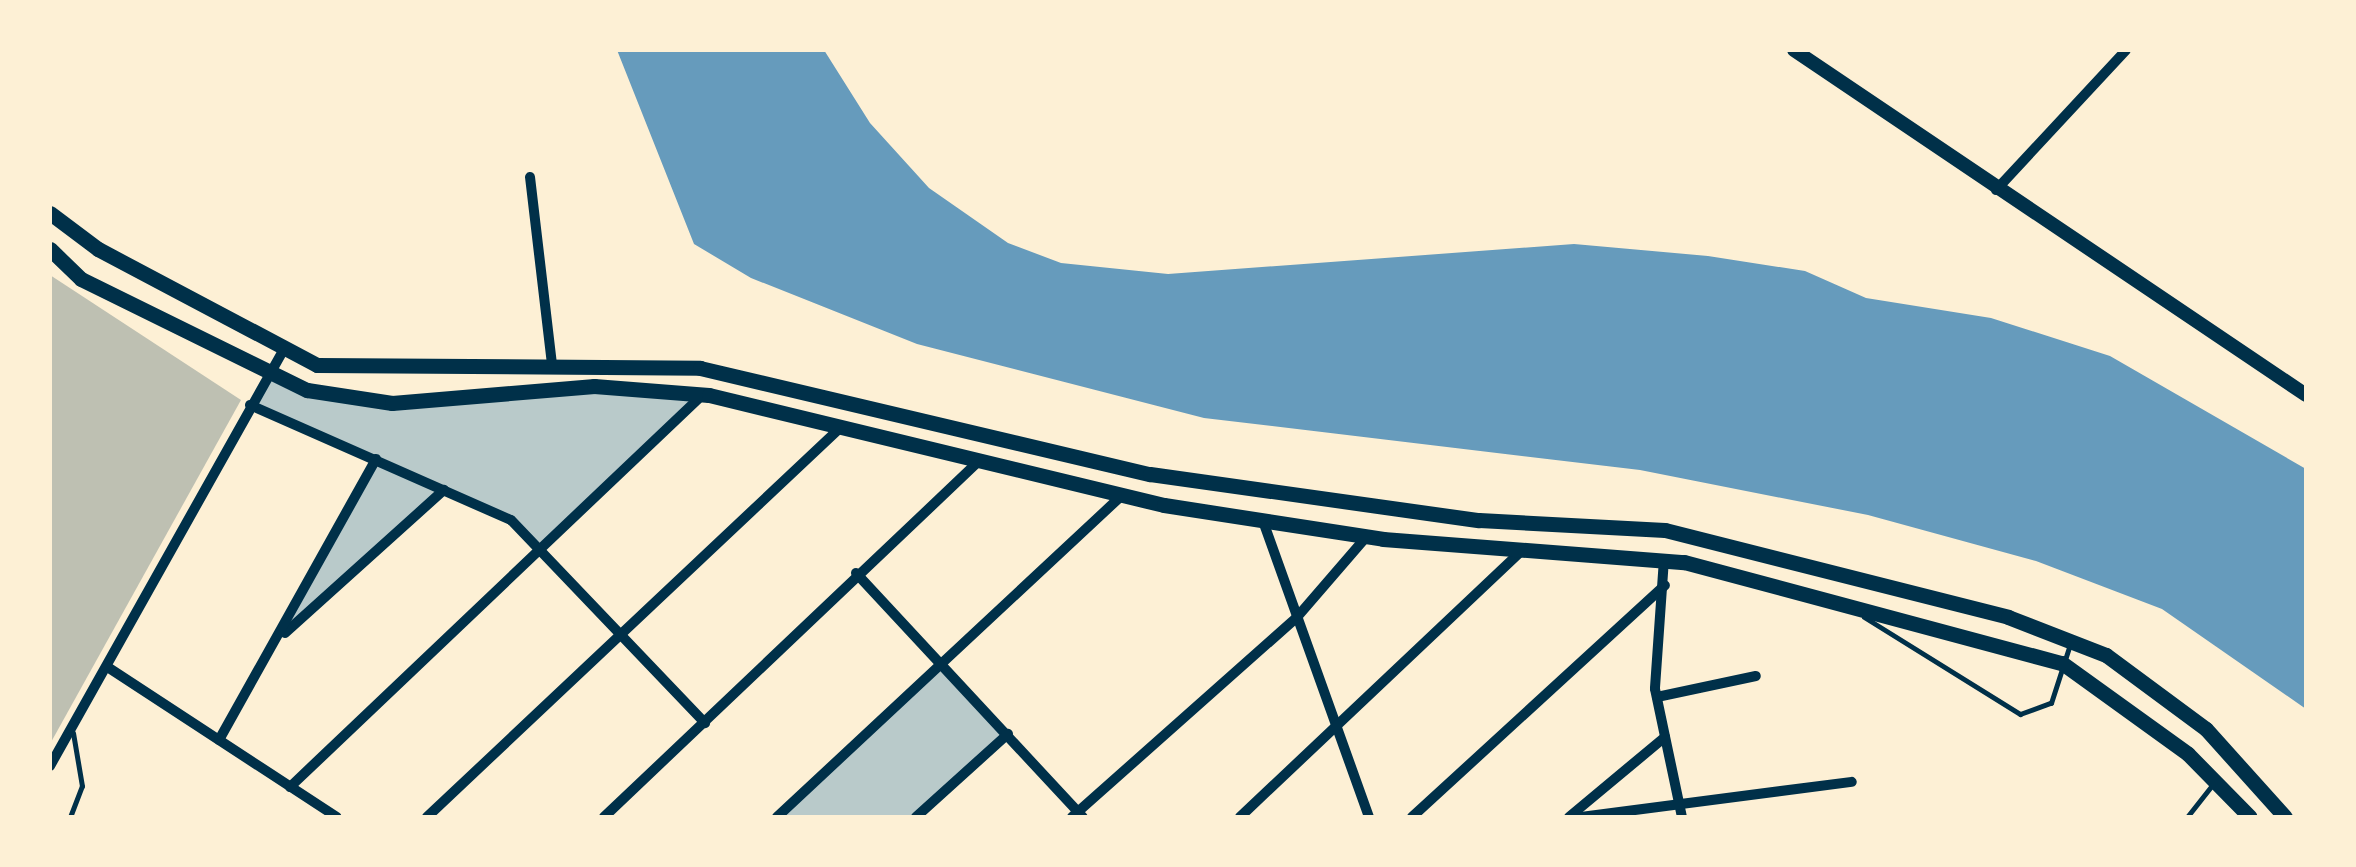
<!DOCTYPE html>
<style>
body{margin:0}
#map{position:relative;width:2356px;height:867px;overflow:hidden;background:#fdf0d5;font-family:"Crimson Pro",serif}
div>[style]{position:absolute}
.green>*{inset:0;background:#b9caca}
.water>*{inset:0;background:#669bbc}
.building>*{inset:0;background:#bec0b2}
.service>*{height:5px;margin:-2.5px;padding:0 2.5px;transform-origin:2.5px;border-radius:2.5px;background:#003049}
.minor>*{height:10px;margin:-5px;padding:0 5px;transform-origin:5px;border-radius:5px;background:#003049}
.secondary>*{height:14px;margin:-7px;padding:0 7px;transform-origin:7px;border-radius:7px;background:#003049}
.primary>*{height:15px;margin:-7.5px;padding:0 7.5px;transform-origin:7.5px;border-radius:7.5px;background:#003049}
span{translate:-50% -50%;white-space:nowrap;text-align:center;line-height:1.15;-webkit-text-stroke:10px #fdf0d5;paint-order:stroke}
.frame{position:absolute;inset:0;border:52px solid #fdf0d5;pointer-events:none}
</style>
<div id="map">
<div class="green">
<div style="clip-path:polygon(267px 373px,392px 403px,594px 386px,698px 399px,539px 550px,511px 520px,444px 490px,276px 641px,376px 459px,250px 405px)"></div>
<div style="clip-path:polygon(942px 661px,1008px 734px,917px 817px,777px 817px)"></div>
</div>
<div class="water">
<div style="clip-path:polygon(617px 50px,824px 50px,870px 123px,929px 188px,1008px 243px,1061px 263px,1168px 274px,1574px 244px,1708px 256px,1805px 271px,1866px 298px,1991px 318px,2110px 356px,2306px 469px,2306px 709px,2162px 609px,2036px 561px,1868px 515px,1640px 470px,1204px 418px,917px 344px,751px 278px,694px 244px)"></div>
</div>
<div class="building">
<div style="clip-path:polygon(50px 275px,241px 400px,50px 744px)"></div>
</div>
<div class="service">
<div style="left:1864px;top:617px;width:184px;rotate:31.9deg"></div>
<div style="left:2020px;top:714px;width:33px;rotate:-20deg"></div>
<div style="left:2051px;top:703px;width:62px;rotate:-72.1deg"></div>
<div style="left:70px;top:817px;width:33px;rotate:-69deg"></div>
<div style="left:82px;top:786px;width:54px;rotate:-99.6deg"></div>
<div style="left:2187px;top:817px;width:42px;rotate:-51.8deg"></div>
</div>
<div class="minor">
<div style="left:530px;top:177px;width:188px;rotate:83.3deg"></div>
<div style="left:1996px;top:190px;width:191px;rotate:-47.1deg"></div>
<div style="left:250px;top:405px;width:285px;rotate:23.8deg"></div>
<div style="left:511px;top:520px;width:281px;rotate:46.3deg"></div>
<div style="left:1263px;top:521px;width:314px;rotate:70.3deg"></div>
<div style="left:1664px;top:559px;width:130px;rotate:94deg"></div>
<div style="left:1655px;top:689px;width:131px;rotate:78.1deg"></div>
<div style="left:856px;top:573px;width:333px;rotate:47.1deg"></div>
<div style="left:285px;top:633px;width:214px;rotate:-42deg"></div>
<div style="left:109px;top:668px;width:272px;rotate:33.2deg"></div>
<div style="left:1657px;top:697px;width:101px;rotate:-12deg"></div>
<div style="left:219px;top:740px;width:322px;rotate:-60.8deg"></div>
<div style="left:50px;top:766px;width:480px;rotate:-60.7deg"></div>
<div style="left:290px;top:787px;width:563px;rotate:-43.56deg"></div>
<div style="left:427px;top:817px;width:569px;rotate:-43.29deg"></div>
<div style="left:604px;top:817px;width:516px;rotate:-43.51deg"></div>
<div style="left:777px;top:817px;width:471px;rotate:-43deg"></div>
<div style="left:916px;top:817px;width:124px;rotate:-42.1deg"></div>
<div style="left:1072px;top:817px;width:302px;rotate:-41.6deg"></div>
<div style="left:1298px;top:616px;width:106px;rotate:-49.2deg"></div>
<div style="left:1240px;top:817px;width:386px;rotate:-43.4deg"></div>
<div style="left:1412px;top:817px;width:343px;rotate:-42.5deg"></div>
<div style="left:1569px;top:817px;width:125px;rotate:-39.8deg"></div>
<div style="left:1581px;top:817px;width:273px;rotate:-7.4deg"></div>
</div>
<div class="secondary">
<div style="left:1794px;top:50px;width:617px;rotate:33.97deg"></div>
</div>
<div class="primary">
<div style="left:50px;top:213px;width:60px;rotate:36.9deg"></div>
<div style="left:98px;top:249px;width:248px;rotate:27.9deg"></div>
<div style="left:317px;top:365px;width:383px;rotate:0.4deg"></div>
<div style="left:700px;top:368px;width:462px;rotate:13.3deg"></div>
<div style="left:1150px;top:474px;width:332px;rotate:8deg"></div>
<div style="left:1479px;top:520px;width:186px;rotate:3.1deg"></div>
<div style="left:1665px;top:530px;width:354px;rotate:14.2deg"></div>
<div style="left:2008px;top:617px;width:105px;rotate:21.2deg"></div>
<div style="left:2106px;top:655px;width:124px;rotate:36.5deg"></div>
<div style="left:2206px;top:729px;width:118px;rotate:48.1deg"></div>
<div style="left:50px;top:249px;width:43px;rotate:44.1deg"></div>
<div style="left:81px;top:279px;width:252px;rotate:26.2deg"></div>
<div style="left:307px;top:390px;width:86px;rotate:8.7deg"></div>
<div style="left:392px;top:403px;width:203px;rotate:-4.8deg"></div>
<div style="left:594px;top:386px;width:115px;rotate:4.5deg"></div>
<div style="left:709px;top:395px;width:468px;rotate:13.6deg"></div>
<div style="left:1164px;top:505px;width:222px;rotate:8.8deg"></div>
<div style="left:1383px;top:539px;width:302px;rotate:4.4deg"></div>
<div style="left:1684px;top:562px;width:391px;rotate:15deg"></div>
<div style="left:2062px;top:663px;width:155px;rotate:35.8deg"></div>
<div style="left:2188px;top:754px;width:88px;rotate:45.5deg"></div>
</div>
<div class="frame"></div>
</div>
